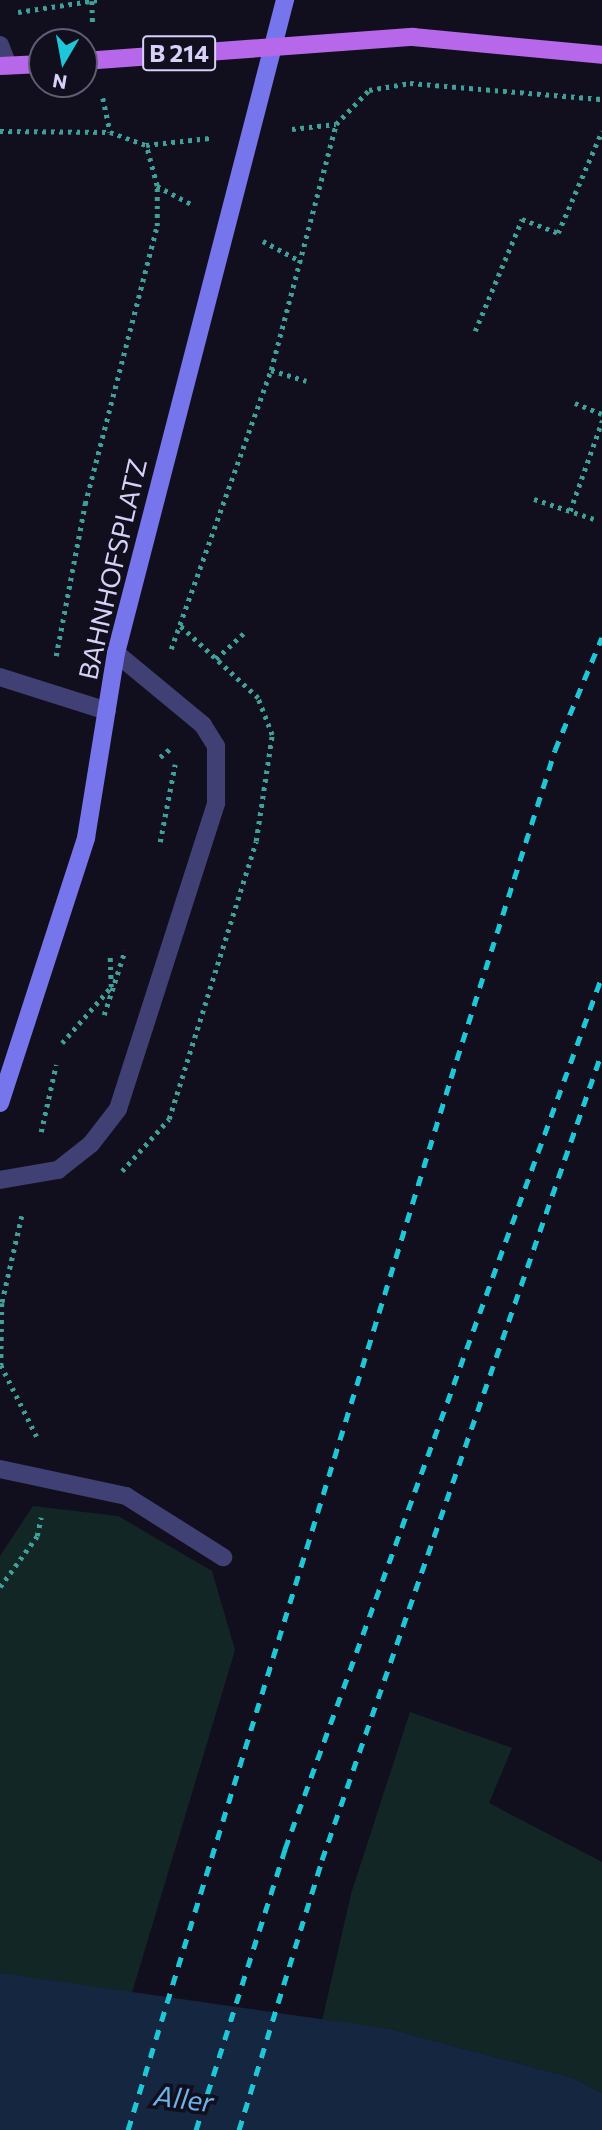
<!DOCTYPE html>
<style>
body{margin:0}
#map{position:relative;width:602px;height:2130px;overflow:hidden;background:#110f1d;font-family:Commissioner,sans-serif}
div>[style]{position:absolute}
.green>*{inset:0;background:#122625}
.water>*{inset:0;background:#152640}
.path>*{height:4.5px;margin-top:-2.25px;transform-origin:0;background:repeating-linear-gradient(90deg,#3da099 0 3.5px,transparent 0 8.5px)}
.lane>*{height:18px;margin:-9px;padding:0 9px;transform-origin:9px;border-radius:9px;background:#414075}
.street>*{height:18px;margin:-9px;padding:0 9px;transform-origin:9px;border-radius:9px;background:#414075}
.secondary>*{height:18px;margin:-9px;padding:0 9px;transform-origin:9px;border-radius:9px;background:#7675eb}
.primary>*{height:18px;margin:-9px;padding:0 9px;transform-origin:9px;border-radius:9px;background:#b767e9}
.rail>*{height:5px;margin-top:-2.5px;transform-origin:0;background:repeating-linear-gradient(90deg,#1ec7d7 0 10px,transparent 0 19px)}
span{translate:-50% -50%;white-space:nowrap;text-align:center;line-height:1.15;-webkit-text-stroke:7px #110f1d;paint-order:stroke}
.shield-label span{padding:2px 5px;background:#110f1d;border:2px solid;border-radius:5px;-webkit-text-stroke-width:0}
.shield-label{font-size:24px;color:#d5d1f8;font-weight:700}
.street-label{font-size:26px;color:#d5d1f8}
.water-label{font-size:28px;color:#6db2ea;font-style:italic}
.north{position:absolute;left:28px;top:28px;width:70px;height:70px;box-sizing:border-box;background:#110f1d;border:2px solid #5f5d75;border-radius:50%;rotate:190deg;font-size:19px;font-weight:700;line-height:28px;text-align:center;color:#d5d1f8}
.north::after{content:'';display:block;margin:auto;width:24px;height:32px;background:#1ec7d7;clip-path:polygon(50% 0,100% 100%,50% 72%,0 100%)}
</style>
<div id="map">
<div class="green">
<div style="clip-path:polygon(33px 1506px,118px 1516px,212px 1571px,235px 1650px,131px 1996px,0 1973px,0 1556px)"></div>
<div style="clip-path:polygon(410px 1712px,512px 1748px,489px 1803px,602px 1862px,602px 2093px,573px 2078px,390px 2029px,322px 2021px,351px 1894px)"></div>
</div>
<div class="water">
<div style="clip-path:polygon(0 1973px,390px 2029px,573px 2078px,602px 2093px,602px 2130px,0 2130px)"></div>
</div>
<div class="path">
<div style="left:92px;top:1px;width:23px;rotate:88deg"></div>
<div style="left:18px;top:12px;width:80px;rotate:-8.6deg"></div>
<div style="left:103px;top:98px;width:35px;rotate:78deg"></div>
<div style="left:292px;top:129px;width:44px;rotate:-6.5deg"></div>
<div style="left:0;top:131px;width:110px;rotate:0.5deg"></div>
<div style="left:110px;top:132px;width:38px;rotate:20deg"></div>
<div style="left:146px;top:145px;width:64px;rotate:-6.2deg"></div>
<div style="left:157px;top:186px;width:41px;rotate:27.8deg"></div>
<div style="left:263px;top:241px;width:44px;rotate:28.3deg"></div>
<div style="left:475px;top:331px;width:121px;rotate:-67.2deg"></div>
<div style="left:522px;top:219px;width:39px;rotate:21deg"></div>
<div style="left:558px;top:233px;width:111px;rotate:-66.7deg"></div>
<div style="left:271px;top:370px;width:37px;rotate:17deg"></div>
<div style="left:575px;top:403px;width:29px;rotate:22deg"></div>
<div style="left:534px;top:499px;width:63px;rotate:18.4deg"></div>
<div style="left:570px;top:511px;width:96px;rotate:-70.4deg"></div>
<div style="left:171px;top:649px;width:296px;rotate:-70.3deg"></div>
<div style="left:271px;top:370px;width:254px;rotate:-75.2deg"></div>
<div style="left:336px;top:124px;width:47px;rotate:-45.9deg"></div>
<div style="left:369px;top:90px;width:42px;rotate:-9.7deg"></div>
<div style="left:410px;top:83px;width:193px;rotate:4.8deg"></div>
<div style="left:56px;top:656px;width:155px;rotate:-79.2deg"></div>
<div style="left:85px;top:504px;width:287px;rotate:-75.5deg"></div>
<div style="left:157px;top:226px;width:40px;rotate:-90deg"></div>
<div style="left:157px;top:186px;width:42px;rotate:-105deg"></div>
<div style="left:216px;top:659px;width:41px;rotate:-43deg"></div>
<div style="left:160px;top:757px;width:13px;rotate:-39deg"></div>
<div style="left:160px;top:842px;width:79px;rotate:-79.1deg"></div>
<div style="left:104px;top:1015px;width:68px;rotate:-72.1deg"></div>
<div style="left:62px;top:1043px;width:74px;rotate:-48.8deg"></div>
<div style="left:111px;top:987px;width:34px;rotate:-92deg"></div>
<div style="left:41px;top:1132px;width:69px;rotate:-77.4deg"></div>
<div style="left:122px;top:1171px;width:70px;rotate:-47.9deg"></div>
<div style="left:169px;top:1119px;width:291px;rotate:-72.6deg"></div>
<div style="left:256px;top:841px;width:107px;rotate:-81.4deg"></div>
<div style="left:272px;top:735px;width:40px;rotate:-111deg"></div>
<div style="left:258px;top:698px;width:110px;rotate:-137.2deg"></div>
<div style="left:22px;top:1216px;width:89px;rotate:102.9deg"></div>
<div style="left:2px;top:1303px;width:62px;rotate:90.9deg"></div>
<div style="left:1px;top:1365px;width:80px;rotate:63.4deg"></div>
<div style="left:0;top:1587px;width:63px;rotate:-54deg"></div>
<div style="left:37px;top:1536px;width:19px;rotate:-78deg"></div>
</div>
<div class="lane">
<div style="left:0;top:677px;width:112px;rotate:17.6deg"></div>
<div style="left:0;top:1180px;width:59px;rotate:-9.8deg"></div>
<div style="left:58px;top:1170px;width:42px;rotate:-38.2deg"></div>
<div style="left:91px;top:1144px;width:44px;rotate:-52.4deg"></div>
<div style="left:118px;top:1109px;width:321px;rotate:-72.2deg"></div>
<div style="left:216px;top:803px;width:57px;rotate:-90deg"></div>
<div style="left:216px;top:746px;width:25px;rotate:-122deg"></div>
<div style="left:203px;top:725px;width:113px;rotate:-140.4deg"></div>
<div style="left:0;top:1469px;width:129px;rotate:12.1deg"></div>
<div style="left:126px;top:1496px;width:115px;rotate:32.2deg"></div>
</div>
<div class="street">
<div style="left:0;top:45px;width:22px;rotate:69deg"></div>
</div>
<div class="secondary">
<div style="left:0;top:1103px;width:279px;rotate:-72deg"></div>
<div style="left:86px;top:838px;width:187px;rotate:-80.8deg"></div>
<div style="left:116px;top:653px;width:675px;rotate:-75.49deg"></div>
</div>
<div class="primary">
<div style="left:84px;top:61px;width:330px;rotate:-4.2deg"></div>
<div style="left:413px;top:37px;width:190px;rotate:5.4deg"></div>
<div style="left:0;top:66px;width:42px;rotate:-2.7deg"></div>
</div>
<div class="rail">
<div style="left:128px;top:2130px;width:1100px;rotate:-72.93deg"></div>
<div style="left:451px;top:1078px;width:344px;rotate:-72.4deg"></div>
<div style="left:555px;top:750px;width:122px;rotate:-67.4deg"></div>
<div style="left:196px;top:2130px;width:295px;rotate:-72.4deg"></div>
<div style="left:285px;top:1849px;width:929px;rotate:-70.04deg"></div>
<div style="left:239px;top:2130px;width:282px;rotate:-72.9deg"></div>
<div style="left:322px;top:1860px;width:855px;rotate:-70.89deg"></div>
</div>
<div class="shield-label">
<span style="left:179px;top:53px">B 214</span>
</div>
<div class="street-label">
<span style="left:112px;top:569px;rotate:-77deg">BAHNHOFSPLATZ</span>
</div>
<div class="water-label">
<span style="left:184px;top:2098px;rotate:7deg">Aller</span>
</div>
<div class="north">N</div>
</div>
